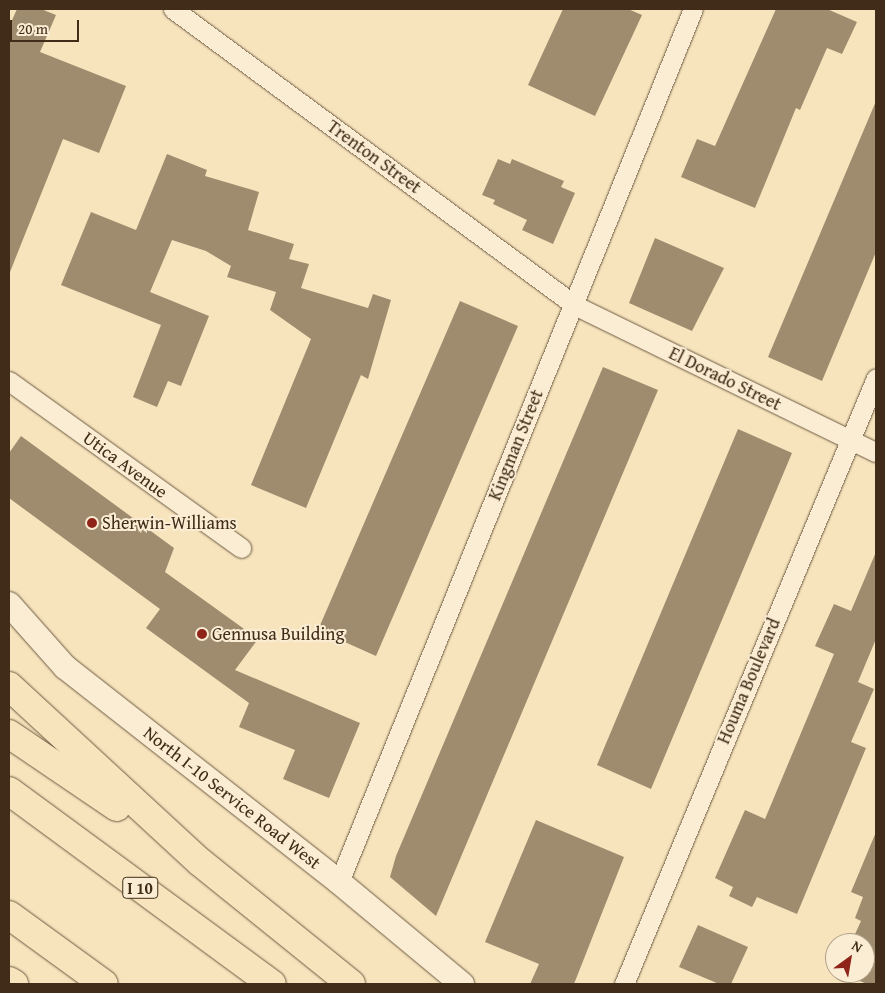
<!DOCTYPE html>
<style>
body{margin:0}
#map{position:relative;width:885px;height:993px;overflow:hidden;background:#f7e4bd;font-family:"Gentium Book Plus",serif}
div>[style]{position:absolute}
.building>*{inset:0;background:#9f8c6e}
.roads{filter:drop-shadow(0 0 1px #6e5a41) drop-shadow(0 0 1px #6e5a41)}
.minor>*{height:19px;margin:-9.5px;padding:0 9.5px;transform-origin:9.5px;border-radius:9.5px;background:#faedd4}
.tertiary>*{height:24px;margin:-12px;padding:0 12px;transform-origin:12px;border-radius:12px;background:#faedd4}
.motorway>*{height:28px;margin:-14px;padding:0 14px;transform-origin:14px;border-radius:14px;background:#f7e4bd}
.dots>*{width:14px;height:14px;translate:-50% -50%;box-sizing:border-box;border:2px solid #faedd4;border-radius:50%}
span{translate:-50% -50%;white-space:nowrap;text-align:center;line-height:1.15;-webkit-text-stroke:4px #faedd4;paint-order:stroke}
.shield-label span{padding:1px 4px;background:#faedd4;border:1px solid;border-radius:4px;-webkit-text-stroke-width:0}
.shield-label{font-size:16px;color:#402c18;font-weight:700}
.street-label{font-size:18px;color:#402c18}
.poi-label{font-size:18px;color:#402c18}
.left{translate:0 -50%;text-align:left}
.frame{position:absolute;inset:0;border:10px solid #402c18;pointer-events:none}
.north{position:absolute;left:825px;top:933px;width:50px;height:50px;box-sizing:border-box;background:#faedd4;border:1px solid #b0a089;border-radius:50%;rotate:32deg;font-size:14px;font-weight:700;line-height:20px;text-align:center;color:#402c18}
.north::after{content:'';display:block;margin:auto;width:18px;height:22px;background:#8f2418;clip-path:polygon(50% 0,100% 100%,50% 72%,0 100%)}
.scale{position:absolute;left:10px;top:20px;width:69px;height:22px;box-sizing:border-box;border:2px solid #402c18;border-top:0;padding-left:6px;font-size:15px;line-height:18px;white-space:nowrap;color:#402c18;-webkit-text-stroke:4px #faedd4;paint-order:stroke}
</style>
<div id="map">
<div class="building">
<div style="clip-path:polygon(17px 9px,41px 9px,56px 15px,40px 52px,126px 86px,99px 153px,63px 139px,10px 272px,9px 27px)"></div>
<div style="clip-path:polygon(563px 9px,628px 9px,642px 15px,595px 116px,528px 85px)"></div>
<div style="clip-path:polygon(776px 9px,827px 9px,857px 22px,842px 54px,827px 48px,800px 110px,796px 108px,755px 208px,681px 177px,697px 139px,715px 146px)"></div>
<div style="clip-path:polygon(876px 101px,876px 252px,822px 381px,768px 357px)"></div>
<div style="clip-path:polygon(167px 154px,207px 170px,205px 176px,259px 192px,248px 230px,294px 244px,289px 259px,309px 264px,301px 288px,368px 308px,373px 294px,391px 300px,368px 379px,361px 375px,306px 508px,251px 485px,311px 339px,270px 310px,276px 292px,227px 277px,231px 266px,206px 251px,172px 240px,150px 292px,209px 316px,181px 386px,168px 381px,157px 407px,133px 397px,161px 325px,61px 285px,91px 212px,136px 230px)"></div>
<div style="clip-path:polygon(498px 159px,510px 164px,512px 159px,564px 181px,561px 187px,575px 193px,553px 244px,522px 230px,527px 220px,493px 204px,495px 200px,482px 195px)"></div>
<div style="clip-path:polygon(655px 238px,724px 268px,692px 331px,629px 303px)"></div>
<div style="clip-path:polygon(460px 301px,518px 326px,376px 656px,318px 630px)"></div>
<div style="clip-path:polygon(603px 367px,658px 390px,436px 916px,390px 877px,396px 856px)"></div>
<div style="clip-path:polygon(738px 429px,792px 453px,651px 789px,597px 765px)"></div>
<div style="clip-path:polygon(21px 436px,174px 548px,165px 572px,258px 639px,235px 670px,360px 723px,329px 798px,283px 779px,295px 750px,239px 727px,249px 703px,146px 628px,160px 609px,9px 498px,9px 453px)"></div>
<div style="clip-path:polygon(876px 552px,876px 639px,858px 682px,874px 689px,851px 742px,866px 748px,797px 914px,757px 897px,752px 907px,729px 896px,733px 887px,715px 878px,745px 810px,765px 819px,834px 654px,815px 646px,834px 604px,851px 611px)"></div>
<div style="clip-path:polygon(536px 820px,624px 857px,574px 984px,530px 984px,539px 964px,485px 942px)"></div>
<div style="clip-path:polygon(876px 832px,876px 984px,867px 984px,841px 973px,865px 973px,865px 943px,851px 943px,861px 921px,855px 918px,863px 897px,851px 892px)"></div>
<div style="clip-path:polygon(698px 925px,748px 947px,731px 984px,719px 984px,679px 967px)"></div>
</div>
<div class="roads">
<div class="minor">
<div style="left:173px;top:9px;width:498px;rotate:36.4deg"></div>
<div style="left:574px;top:305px;width:336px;rotate:26deg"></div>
<div style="left:9px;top:381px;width:286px;rotate:35.7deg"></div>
<div style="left:339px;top:882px;width:942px;rotate:-67.93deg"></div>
<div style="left:624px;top:984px;width:656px;rotate:-67.42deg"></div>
</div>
<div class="tertiary">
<div style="left:9px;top:604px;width:84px;rotate:48.4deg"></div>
<div style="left:65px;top:667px;width:348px;rotate:38.1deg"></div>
<div style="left:339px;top:882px;width:160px;rotate:39.7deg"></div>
</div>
<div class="motorway">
<div style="left:9px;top:686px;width:260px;rotate:42.7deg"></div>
<div style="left:200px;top:862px;width:194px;rotate:38.9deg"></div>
<div style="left:9px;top:734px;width:130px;rotate:34.1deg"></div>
<div style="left:9px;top:791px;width:326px;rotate:36.3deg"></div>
<div style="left:9px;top:915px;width:117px;rotate:36deg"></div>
<div style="left:9px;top:981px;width:6px;rotate:31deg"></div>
</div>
</div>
<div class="dots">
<div style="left:92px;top:523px;background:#8f2418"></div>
<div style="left:202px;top:634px;background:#8f2418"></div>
</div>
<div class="shield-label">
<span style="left:140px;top:888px">I 10</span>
</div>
<div class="street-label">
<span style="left:374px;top:157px;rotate:36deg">Trenton Street</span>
<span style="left:725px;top:379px;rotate:26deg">El Dorado Street</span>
<span style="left:516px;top:445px;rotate:-68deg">Kingman Street</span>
<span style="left:125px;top:465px;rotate:36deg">Utica Avenue</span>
<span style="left:749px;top:681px;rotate:-67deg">Houma Boulevard</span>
<span style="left:232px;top:798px;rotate:38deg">North I-10 Service Road West</span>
</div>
<div class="poi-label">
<span class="left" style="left:102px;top:523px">Sherwin-Williams</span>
<span class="left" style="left:212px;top:634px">Gennusa Building</span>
</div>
<div class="frame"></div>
<div class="north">N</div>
<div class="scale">20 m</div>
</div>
